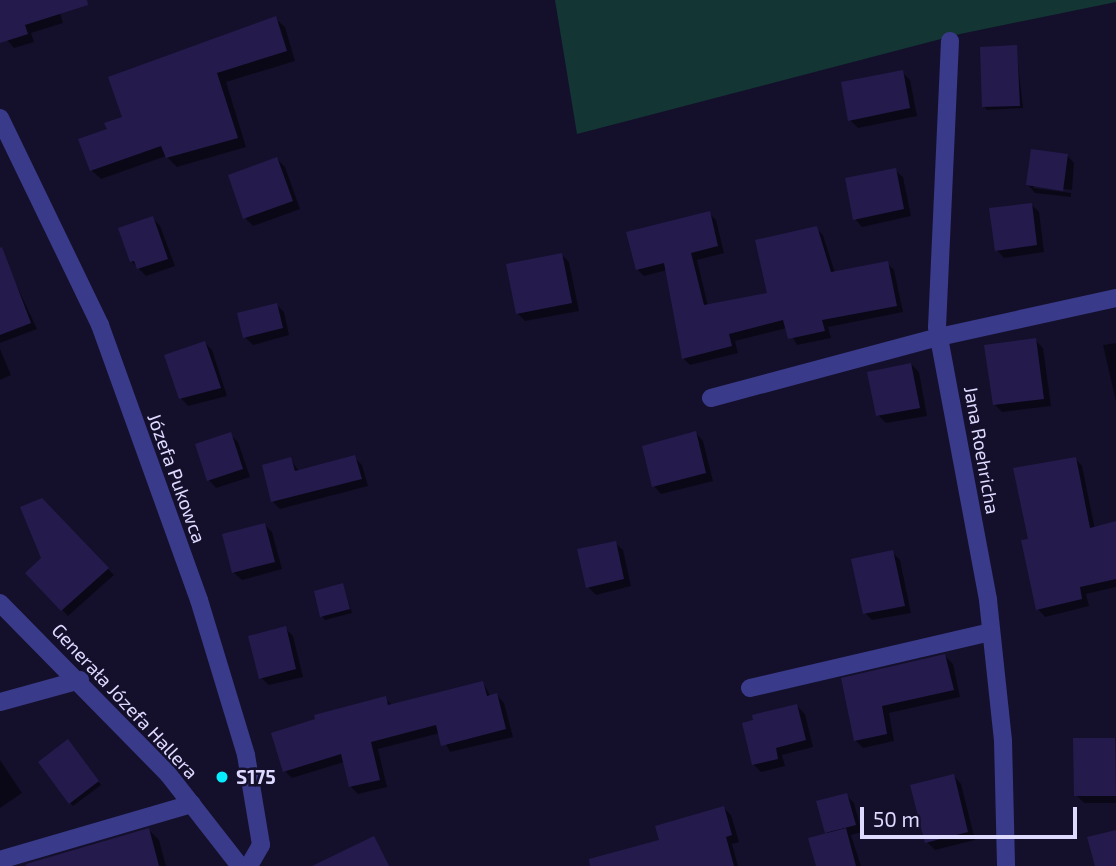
<!DOCTYPE html>
<meta charset="utf-8">
<style>
body{margin:0}
#map{position:relative;width:1116px;height:866px;overflow:hidden;background:#14102b;font-family:"Exo 2",sans-serif}
div>[style]{position:absolute}
.green>*{inset:0;background:#133533}
.shadow>*{inset:0;background:#0007}
.building>*{inset:0;background:#241b4c}
.service>*{height:18px;margin:-9px;padding:0 9px;transform-origin:9px;border-radius:9px;background:#3a3a8b}
.minor>*{height:18px;margin:-9px;padding:0 9px;transform-origin:9px;border-radius:9px;background:#3a3a8b}
.tertiary>*{height:18px;margin:-9px;padding:0 9px;transform-origin:9px;border-radius:9px;background:#3a3a8b}
.dots>*{width:19px;height:19px;translate:-50% -50%;box-sizing:border-box;border:4px solid #14102b;border-radius:50%}
span{translate:-50% -50%;white-space:nowrap;text-align:center;line-height:1.15;-webkit-text-stroke:5px #14102b;paint-order:stroke}
.street-label{font-size:19px;color:#ddd9ff}
.poi-label{font-size:19px;color:#ddd9ff;font-weight:700}
.left{translate:0 -50%;text-align:left}
.scale{position:absolute;left:860px;top:807px;width:217px;height:32px;box-sizing:border-box;border:4px solid #ddd9ff;border-top:0;padding-left:9px;font-size:21px;line-height:24px;white-space:nowrap;color:#ddd9ff;-webkit-text-stroke:5px #14102b;paint-order:stroke}
</style>
<div id="map">
<div class="green">
<div style="clip-path:polygon(555px 0,1116px 0,1116px 2px,960px 34px,577px 134px)"></div>
</div>
<div class="shadow">
<div style="clip-path:polygon(0 0,56px 0,63px 23px,31px 33px,34px 42px,14px 48px,7px 40px,0 19px)"></div>
<div style="clip-path:polygon(275px 18px,285px 27px,295px 61px,226px 82px,246px 147px,177px 167px,166px 156px,101px 179px,91px 170px,124px 118px)"></div>
<div style="clip-path:polygon(1016px 47px,1023px 108px,987px 110px,984px 107px)"></div>
<div style="clip-path:polygon(902px 72px,910px 80px,917px 116px,858px 128px,850px 120px)"></div>
<div style="clip-path:polygon(1067px 155px,1074px 163px,1072px 190px,1034px 185px,1034px 188px,1071px 193px,1071px 197px,1035px 193px,1028px 185px)"></div>
<div style="clip-path:polygon(277px 159px,285px 167px,300px 209px,253px 226px,245px 218px)"></div>
<div style="clip-path:polygon(895px 170px,903px 177px,911px 216px,862px 227px,855px 219px)"></div>
<div style="clip-path:polygon(1031px 204px,1039px 212px,1044px 252px,1004px 258px,997px 250px)"></div>
<div style="clip-path:polygon(709px 213px,716px 220px,724px 253px,697px 260px,708px 306px,770px 295px,816px 228px,823px 235px,835px 273px,887px 263px,894px 270px,903px 312px,828px 327px,831px 338px,797px 345px,787px 328px,735px 341px,738px 353px,690px 365px,683px 358px,667px 270px,644px 276px,637px 269px)"></div>
<div style="clip-path:polygon(153px 218px,160px 226px,175px 266px,146px 276px,131px 261px)"></div>
<div style="clip-path:polygon(562px 255px,569px 262px,579px 311px,525px 321px,517px 313px)"></div>
<div style="clip-path:polygon(8px 267px,37px 329px,0 343px,0 270px)"></div>
<div style="clip-path:polygon(276px 304px,284px 312px,289px 335px,253px 345px,245px 337px)"></div>
<div style="clip-path:polygon(1035px 340px,1043px 348px,1051px 406px,1002px 412px,994px 404px)"></div>
<div style="clip-path:polygon(205px 343px,212px 350px,227px 396px,188px 406px,181px 398px)"></div>
<div style="clip-path:polygon(1116px 343px,1116px 402px,1103px 345px)"></div>
<div style="clip-path:polygon(0 349px,11px 375px,0 380px)"></div>
<div style="clip-path:polygon(911px 364px,919px 372px,927px 416px,886px 423px,878px 415px)"></div>
<div style="clip-path:polygon(696px 433px,703px 441px,713px 481px,661px 494px,654px 486px)"></div>
<div style="clip-path:polygon(230px 434px,238px 442px,250px 477px,216px 488px,209px 480px)"></div>
<div style="clip-path:polygon(354px 457px,362px 465px,368px 486px,280px 509px,273px 502px,290px 459px,299px 471px)"></div>
<div style="clip-path:polygon(1075px 458px,1082px 466px,1095px 529px,1116px 523px,1116px 587px,1086px 594px,1089px 606px,1045px 617px,1038px 609px,1030px 540px)"></div>
<div style="clip-path:polygon(42px 500px,114px 575px,68px 616px,27px 573px,43px 558px)"></div>
<div style="clip-path:polygon(265px 525px,272px 532px,282px 569px,242px 580px,234px 573px,224px 535px)"></div>
<div style="clip-path:polygon(615px 543px,623px 550px,631px 586px,596px 595px,588px 587px)"></div>
<div style="clip-path:polygon(892px 552px,900px 560px,911px 613px,872px 620px,865px 613px)"></div>
<div style="clip-path:polygon(343px 585px,352px 613px,325px 620px,322px 616px)"></div>
<div style="clip-path:polygon(285px 628px,293px 636px,303px 677px,269px 685px,261px 678px)"></div>
<div style="clip-path:polygon(945px 656px,953px 664px,960px 697px,889px 713px,894px 741px,863px 748px,855px 740px,843px 680px)"></div>
<div style="clip-path:polygon(483px 683px,491px 697px,497px 695px,504px 703px,513px 737px,450px 752px,440px 733px,378px 749px,387px 787px,358px 794px,350px 786px,344px 762px,292px 778px,285px 771px,385px 698px,393px 706px)"></div>
<div style="clip-path:polygon(797px 706px,805px 714px,813px 747px,782px 755px,785px 766px,761px 772px,753px 764px)"></div>
<div style="clip-path:polygon(1114px 740px,1116px 803px,1084px 803px,1076px 795px)"></div>
<div style="clip-path:polygon(72px 745px,101px 785px,73px 806px,70px 803px)"></div>
<div style="clip-path:polygon(0 760px,22px 793px,0 808px)"></div>
<div style="clip-path:polygon(954px 776px,961px 784px,975px 840px,935px 850px,927px 842px)"></div>
<div style="clip-path:polygon(846px 795px,854px 803px,862px 832px,851px 835px,861px 866px,818px 866px,827px 832px)"></div>
<div style="clip-path:polygon(724px 808px,731px 815px,739px 842px,732px 844px,738px 866px,593px 866px,661px 841px)"></div>
<div style="clip-path:polygon(149px 830px,159px 840px,166px 866px,26px 866px)"></div>
</div>
<div class="building">
<div style="clip-path:polygon(0 0,87px 0,88px 5px,25px 25px,28px 34px,0 43px)"></div>
<div style="clip-path:polygon(276px 16px,287px 51px,217px 73px,238px 138px,166px 158px,161px 146px,90px 171px,78px 139px,107px 129px,104px 123px,122px 117px,108px 77px)"></div>
<div style="clip-path:polygon(1017px 45px,1020px 106px,982px 107px,980px 47px)"></div>
<div style="clip-path:polygon(903px 70px,910px 108px,848px 121px,841px 82px)"></div>
<div style="clip-path:polygon(1031px 149px,1068px 154px,1063px 191px,1026px 185px)"></div>
<div style="clip-path:polygon(277px 157px,293px 201px,243px 219px,228px 175px)"></div>
<div style="clip-path:polygon(896px 168px,904px 209px,853px 220px,845px 178px)"></div>
<div style="clip-path:polygon(1032px 203px,1037px 245px,995px 251px,989px 208px)"></div>
<div style="clip-path:polygon(710px 211px,718px 246px,691px 253px,704px 305px,767px 293px,755px 240px,817px 226px,831px 272px,888px 261px,897px 306px,822px 320px,825px 331px,788px 339px,783px 320px,729px 334px,732px 346px,682px 359px,664px 263px,636px 270px,626px 232px)"></div>
<div style="clip-path:polygon(153px 216px,168px 259px,137px 269px,134px 261px,130px 262px,118px 228px)"></div>
<div style="clip-path:polygon(2px 247px,31px 323px,0 335px,0 248px)"></div>
<div style="clip-path:polygon(562px 253px,572px 303px,516px 314px,506px 264px)"></div>
<div style="clip-path:polygon(277px 303px,283px 328px,243px 338px,237px 313px)"></div>
<div style="clip-path:polygon(1036px 338px,1044px 399px,993px 405px,984px 345px)"></div>
<div style="clip-path:polygon(205px 341px,221px 388px,179px 399px,164px 355px)"></div>
<div style="clip-path:polygon(911px 363px,920px 408px,876px 416px,867px 372px)"></div>
<div style="clip-path:polygon(696px 431px,706px 473px,652px 487px,642px 446px)"></div>
<div style="clip-path:polygon(231px 432px,243px 469px,207px 481px,195px 444px)"></div>
<div style="clip-path:polygon(355px 455px,362px 479px,271px 502px,262px 465px,291px 457px,295px 471px)"></div>
<div style="clip-path:polygon(1076px 457px,1090px 528px,1116px 521px,1116px 579px,1080px 587px,1082px 599px,1036px 610px,1021px 540px,1028px 539px,1013px 468px)"></div>
<div style="clip-path:polygon(42px 498px,109px 568px,61px 611px,25px 573px,41px 558px,20px 507px)"></div>
<div style="clip-path:polygon(265px 523px,275px 562px,232px 573px,222px 534px)"></div>
<div style="clip-path:polygon(616px 541px,624px 579px,586px 588px,577px 549px)"></div>
<div style="clip-path:polygon(893px 550px,905px 606px,863px 614px,851px 559px)"></div>
<div style="clip-path:polygon(343px 583px,350px 609px,320px 617px,314px 591px)"></div>
<div style="clip-path:polygon(286px 626px,296px 669px,259px 679px,248px 636px)"></div>
<div style="clip-path:polygon(945px 654px,954px 690px,882px 706px,887px 734px,854px 741px,841px 678px)"></div>
<div style="clip-path:polygon(483px 681px,487px 696px,497px 693px,506px 729px,441px 746px,436px 725px,371px 742px,380px 780px,349px 787px,341px 754px,283px 772px,271px 733px,315px 719px,314px 715px,386px 696px,388px 705px)"></div>
<div style="clip-path:polygon(797px 704px,806px 740px,776px 748px,778px 759px,752px 765px,742px 723px,753px 720px,752px 715px)"></div>
<div style="clip-path:polygon(1073px 738px,1115px 738px,1116px 796px,1074px 796px)"></div>
<div style="clip-path:polygon(68px 739px,99px 781px,69px 804px,38px 762px)"></div>
<div style="clip-path:polygon(954px 774px,968px 832px,925px 843px,910px 785px)"></div>
<div style="clip-path:polygon(847px 793px,856px 825px,825px 833px,816px 801px)"></div>
<div style="clip-path:polygon(724px 806px,732px 835px,726px 837px,734px 866px,590px 866px,589px 859px,659px 840px,655px 826px)"></div>
<div style="clip-path:polygon(149px 828px,159px 866px,26px 866px,26px 864px)"></div>
<div style="clip-path:polygon(846px 828px,856px 866px,816px 866px,808px 838px)"></div>
<div style="clip-path:polygon(1116px 830px,1116px 866px,1095px 866px,1087px 837px)"></div>
<div style="clip-path:polygon(374px 836px,389px 866px,312px 866px)"></div>
</div>
<div class="service">
<div style="left:711px;top:398px;width:236px;rotate:-15deg"></div>
<div style="left:939px;top:337px;width:181px;rotate:-12.4deg"></div>
<div style="left:750px;top:688px;width:246px;rotate:-13.1deg"></div>
<div style="left:0;top:860px;width:200px;rotate:-16.3deg"></div>
</div>
<div class="minor">
<div style="left:950px;top:41px;width:286px;rotate:92.6deg"></div>
<div style="left:937px;top:327px;width:278px;rotate:79.4deg"></div>
<div style="left:988px;top:600px;width:142px;rotate:83.9deg"></div>
<div style="left:1003px;top:741px;width:125px;rotate:88.6deg"></div>
<div style="left:0;top:118px;width:230px;rotate:64.2deg"></div>
<div style="left:100px;top:325px;width:292px;rotate:70.2deg"></div>
<div style="left:199px;top:600px;width:162px;rotate:73.1deg"></div>
<div style="left:246px;top:755px;width:91px;rotate:80.5deg"></div>
<div style="left:261px;top:845px;width:24px;rotate:120deg"></div>
<div style="left:0;top:702px;width:83px;rotate:-15.4deg"></div>
</div>
<div class="tertiary">
<div style="left:0;top:603px;width:240px;rotate:45.5deg"></div>
<div style="left:168px;top:774px;width:117px;rotate:52deg"></div>
</div>
<div class="dots">
<div style="left:222px;top:777px;background:#05edff"></div>
</div>
<div class="street-label">
<span style="left:982px;top:450px;rotate:80deg">Jana Roehricha</span>
<span style="left:177px;top:478px;rotate:70deg">Józefa Pukowca</span>
<span style="left:125px;top:701px;rotate:47deg">Generała Józefa Hallera</span>
</div>
<div class="poi-label">
<span class="left" style="left:236px;top:777px">S175</span>
</div>
<div class="scale">50 m</div>
</div>
